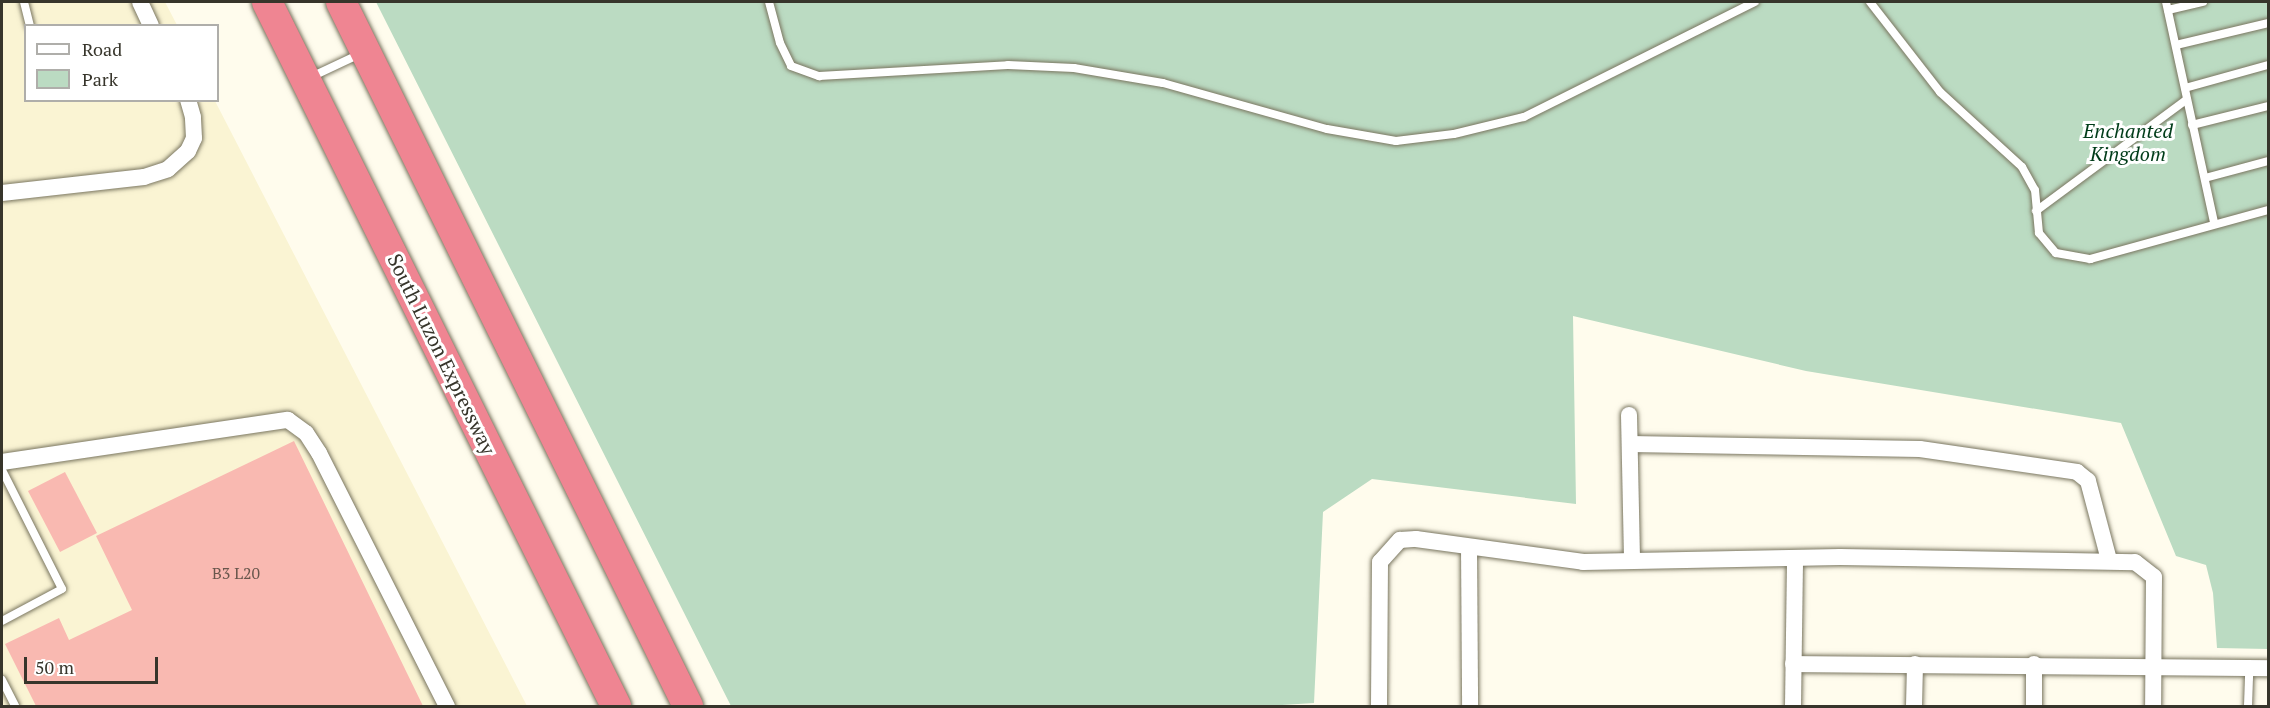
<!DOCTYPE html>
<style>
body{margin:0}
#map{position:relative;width:2270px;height:708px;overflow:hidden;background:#fffced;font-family:"PT Serif",serif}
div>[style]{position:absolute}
.built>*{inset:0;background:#faf4d3}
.green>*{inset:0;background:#bbdbc2}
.building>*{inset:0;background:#f9b9b1}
.roads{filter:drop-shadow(0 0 2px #7a7660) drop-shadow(0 0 2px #7a7660)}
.lane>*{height:8px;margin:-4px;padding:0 4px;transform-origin:4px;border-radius:4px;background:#fff}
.street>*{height:16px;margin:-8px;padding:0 8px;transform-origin:8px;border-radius:8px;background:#fff}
.highway>*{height:30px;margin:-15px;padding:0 15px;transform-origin:15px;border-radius:15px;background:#ef8592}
span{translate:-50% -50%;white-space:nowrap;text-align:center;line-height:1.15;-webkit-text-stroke:6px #fff;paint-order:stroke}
.number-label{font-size:16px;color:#68564c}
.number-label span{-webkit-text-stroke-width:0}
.park-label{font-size:20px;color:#003c19;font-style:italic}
.street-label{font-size:20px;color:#37352b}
.frame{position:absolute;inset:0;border:3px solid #37352b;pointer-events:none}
.legend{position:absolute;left:24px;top:24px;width:195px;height:78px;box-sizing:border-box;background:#fff;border:2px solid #afaeaa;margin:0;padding:8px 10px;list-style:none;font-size:18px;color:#37352b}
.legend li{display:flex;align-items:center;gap:12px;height:30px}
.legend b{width:30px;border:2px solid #afaeaa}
.scale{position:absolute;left:24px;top:657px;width:134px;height:27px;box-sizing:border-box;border:3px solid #37352b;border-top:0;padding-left:8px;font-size:18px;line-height:21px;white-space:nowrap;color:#37352b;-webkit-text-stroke:4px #fff;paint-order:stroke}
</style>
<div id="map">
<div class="built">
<div style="clip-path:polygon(2px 2px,165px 2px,177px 25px,26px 26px,26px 100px,215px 101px,527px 706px,2px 706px)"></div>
</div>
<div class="green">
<div style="clip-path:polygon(376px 2px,2268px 2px,2268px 649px,2217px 648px,2213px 593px,2206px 565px,2176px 556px,2121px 423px,1806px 371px,1573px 316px,1576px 504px,1372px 479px,1323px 512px,1314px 703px,1268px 706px,731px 706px)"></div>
</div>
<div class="building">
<div style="clip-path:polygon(294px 441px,423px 706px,36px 706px,5px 644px,59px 618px,69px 640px,132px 610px,96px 536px)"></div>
<div style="clip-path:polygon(65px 472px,97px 533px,60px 552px,28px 491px)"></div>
</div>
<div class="roads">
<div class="lane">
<div style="left:24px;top:2px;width:25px;rotate:76deg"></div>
<div style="left:769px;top:2px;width:42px;rotate:75deg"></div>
<div style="left:780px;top:43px;width:25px;rotate:64deg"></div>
<div style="left:791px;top:66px;width:30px;rotate:20deg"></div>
<div style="left:819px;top:76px;width:189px;rotate:-3.3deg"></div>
<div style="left:1008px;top:65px;width:66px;rotate:2.6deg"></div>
<div style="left:1074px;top:68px;width:90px;rotate:9.6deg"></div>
<div style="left:1163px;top:83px;width:170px;rotate:15.7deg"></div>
<div style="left:1327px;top:129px;width:70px;rotate:9.9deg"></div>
<div style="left:1396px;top:141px;width:58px;rotate:-6.9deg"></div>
<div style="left:1454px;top:134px;width:72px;rotate:-13.7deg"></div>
<div style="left:1524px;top:117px;width:258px;rotate:-26.5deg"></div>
<div style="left:1870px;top:2px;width:114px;rotate:52.1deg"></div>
<div style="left:1940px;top:92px;width:111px;rotate:42.4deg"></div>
<div style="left:2022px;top:167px;width:26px;rotate:61deg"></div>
<div style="left:2035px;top:190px;width:43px;rotate:84.7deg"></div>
<div style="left:2039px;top:233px;width:26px;rotate:50deg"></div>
<div style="left:2056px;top:253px;width:35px;rotate:10deg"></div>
<div style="left:2090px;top:259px;width:185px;rotate:-15.4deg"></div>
<div style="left:2166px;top:2px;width:226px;rotate:77.7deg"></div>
<div style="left:2168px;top:10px;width:36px;rotate:-13deg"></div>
<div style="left:2176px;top:45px;width:95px;rotate:-13.4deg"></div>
<div style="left:309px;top:78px;width:56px;rotate:-25.2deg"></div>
<div style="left:2185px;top:88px;width:86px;rotate:-15.5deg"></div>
<div style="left:2192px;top:125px;width:78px;rotate:-14deg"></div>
<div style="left:2205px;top:178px;width:65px;rotate:-15.1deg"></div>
<div style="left:2036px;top:211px;width:187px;rotate:-36.5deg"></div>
<div style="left:2px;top:470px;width:133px;rotate:63.2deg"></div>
<div style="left:62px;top:589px;width:68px;rotate:151.9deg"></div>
<div style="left:2px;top:680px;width:29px;rotate:63deg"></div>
<div style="left:2248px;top:706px;width:38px;rotate:-88deg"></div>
</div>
<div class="street">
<div style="left:140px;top:2px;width:26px;rotate:65deg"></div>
<div style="left:2px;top:193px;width:143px;rotate:-6.4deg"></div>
<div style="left:144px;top:177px;width:25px;rotate:-18deg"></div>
<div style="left:168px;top:169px;width:27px;rotate:-42deg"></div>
<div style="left:188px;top:151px;width:14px;rotate:-65deg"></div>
<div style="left:194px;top:138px;width:21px;rotate:-93deg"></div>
<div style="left:193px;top:117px;width:18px;rotate:-106deg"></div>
<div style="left:1629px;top:415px;width:145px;rotate:88.8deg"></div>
<div style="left:1630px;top:444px;width:290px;rotate:1deg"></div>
<div style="left:1920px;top:449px;width:159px;rotate:8.3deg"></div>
<div style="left:2077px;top:472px;width:14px;rotate:39deg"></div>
<div style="left:2088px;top:481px;width:82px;rotate:75.1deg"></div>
<div style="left:2px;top:462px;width:289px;rotate:-8.4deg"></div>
<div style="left:288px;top:420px;width:22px;rotate:36deg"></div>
<div style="left:306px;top:433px;width:24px;rotate:57deg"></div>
<div style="left:319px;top:453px;width:284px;rotate:63.2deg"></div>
<div style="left:1469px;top:547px;width:159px;rotate:89.6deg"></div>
<div style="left:1793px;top:664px;width:475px;rotate:0.5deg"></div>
<div style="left:1379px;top:706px;width:144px;rotate:-89.6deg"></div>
<div style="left:1380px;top:562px;width:30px;rotate:-48deg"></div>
<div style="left:1400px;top:540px;width:16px;rotate:-4deg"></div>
<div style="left:1416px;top:539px;width:169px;rotate:7.8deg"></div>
<div style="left:1583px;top:562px;width:257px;rotate:-1.1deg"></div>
<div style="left:1840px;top:557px;width:295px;rotate:1deg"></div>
<div style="left:2135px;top:562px;width:24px;rotate:38deg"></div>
<div style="left:2154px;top:577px;width:129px;rotate:90.4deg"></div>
<div style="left:1793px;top:706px;width:148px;rotate:-89.2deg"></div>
<div style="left:1914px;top:706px;width:42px;rotate:-88.6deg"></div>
<div style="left:2034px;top:706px;width:42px;rotate:-90deg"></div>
</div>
<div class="highway">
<div style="left:267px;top:2px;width:786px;rotate:63.63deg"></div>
<div style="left:341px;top:2px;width:785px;rotate:63.76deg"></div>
</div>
</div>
<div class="number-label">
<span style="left:236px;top:573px">B3 L20</span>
</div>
<div class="park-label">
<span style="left:2128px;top:142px">Enchanted<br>Kingdom</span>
</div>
<div class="street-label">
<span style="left:442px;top:354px;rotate:64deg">South Luzon Expressway</span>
</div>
<div class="frame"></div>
<ul class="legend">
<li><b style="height:8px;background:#fff"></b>Road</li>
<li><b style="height:16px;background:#bbdbc2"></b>Park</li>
</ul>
<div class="scale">50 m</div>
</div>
